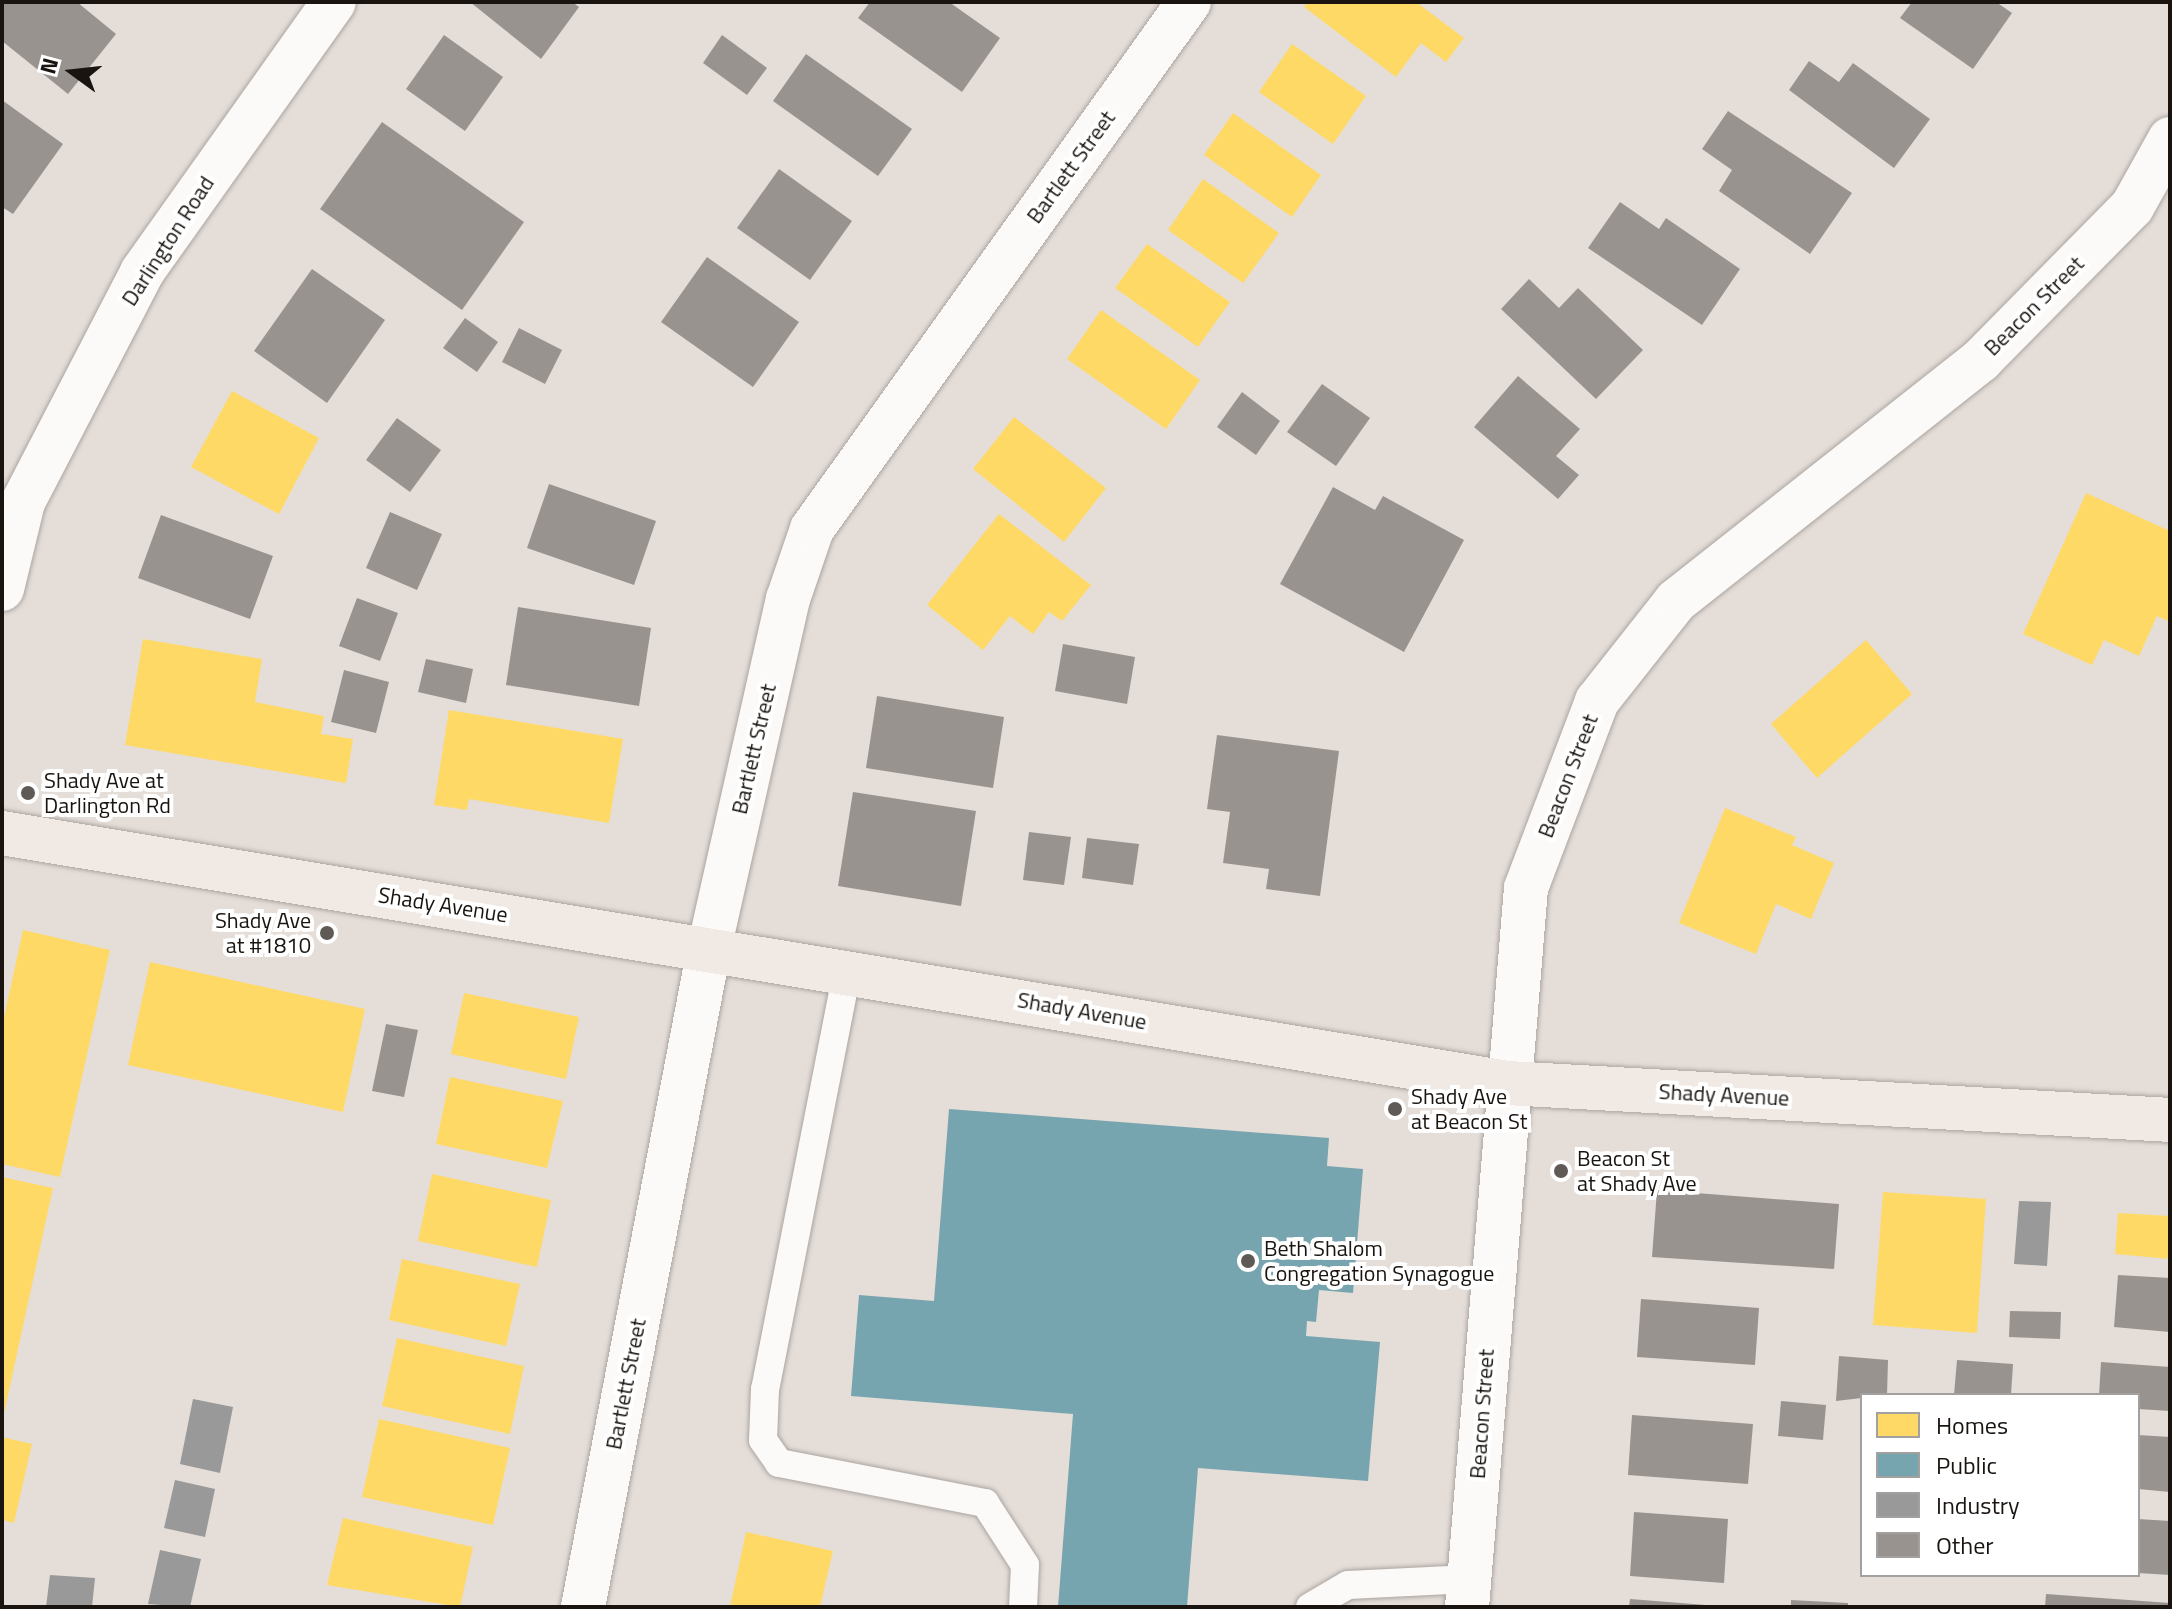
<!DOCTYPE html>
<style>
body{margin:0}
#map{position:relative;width:2172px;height:1609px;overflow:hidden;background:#e5ddd8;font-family:"Titillium Web",sans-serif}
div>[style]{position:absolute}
.homes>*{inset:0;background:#ffd966}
.public>*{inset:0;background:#76a5af}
.industry>*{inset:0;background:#999}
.building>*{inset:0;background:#99938f}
.roads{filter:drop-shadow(0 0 2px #aba5a0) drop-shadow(0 0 2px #aba5a0)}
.service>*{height:28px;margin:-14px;padding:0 14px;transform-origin:14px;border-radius:14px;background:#fbfaf9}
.minor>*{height:44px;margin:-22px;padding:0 22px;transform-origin:22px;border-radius:22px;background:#fbfaf9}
.secondary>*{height:44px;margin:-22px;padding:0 22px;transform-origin:22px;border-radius:22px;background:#fbfaf9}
.primary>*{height:44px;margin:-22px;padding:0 22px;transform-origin:22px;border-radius:22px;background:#f1eae4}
.dots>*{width:22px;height:22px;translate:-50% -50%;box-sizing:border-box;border:4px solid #fff;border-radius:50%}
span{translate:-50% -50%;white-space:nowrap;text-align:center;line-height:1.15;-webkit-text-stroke:8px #fff;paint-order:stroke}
.street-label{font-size:22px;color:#191410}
.poi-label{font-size:22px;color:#191410}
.left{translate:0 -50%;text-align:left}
.right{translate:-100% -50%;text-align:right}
.frame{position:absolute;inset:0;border:4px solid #191410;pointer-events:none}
.legend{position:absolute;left:1860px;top:1393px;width:280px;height:184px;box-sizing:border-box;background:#fff;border:2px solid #a3a19f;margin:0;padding:10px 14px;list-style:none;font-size:24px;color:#191410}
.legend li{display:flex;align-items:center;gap:16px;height:40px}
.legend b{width:40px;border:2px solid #a3a19f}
.north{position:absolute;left:32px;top:32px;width:80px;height:80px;-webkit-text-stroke:6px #fff;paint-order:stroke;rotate:285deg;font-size:22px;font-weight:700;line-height:32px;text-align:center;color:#191410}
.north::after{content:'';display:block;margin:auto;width:28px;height:36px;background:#191410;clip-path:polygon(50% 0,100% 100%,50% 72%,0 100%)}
</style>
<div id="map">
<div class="homes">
<div style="clip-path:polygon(1308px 2px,1416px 2px,1464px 38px,1446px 62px,1421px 43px,1396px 77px,1304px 7px)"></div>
<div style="clip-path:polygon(1292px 44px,1366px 96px,1333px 144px,1259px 92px)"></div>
<div style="clip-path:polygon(1233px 113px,1321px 175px,1292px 217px,1204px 155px)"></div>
<div style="clip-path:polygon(1203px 179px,1279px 233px,1243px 283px,1168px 230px)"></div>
<div style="clip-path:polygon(1147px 244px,1230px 302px,1198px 347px,1115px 288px)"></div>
<div style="clip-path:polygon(1101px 310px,1200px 380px,1166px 429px,1067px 359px)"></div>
<div style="clip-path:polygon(232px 391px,319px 438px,279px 514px,191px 467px)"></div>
<div style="clip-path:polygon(1014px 417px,1106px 488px,1064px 542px,973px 469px)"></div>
<div style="clip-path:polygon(2086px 493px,2170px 531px,2170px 622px,2157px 616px,2139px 656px,2104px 640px,2092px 665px,2023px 634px)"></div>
<div style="clip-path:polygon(999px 514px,1091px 585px,1062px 621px,1049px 612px,1033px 634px,1010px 616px,983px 650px,927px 605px)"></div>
<div style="clip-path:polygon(143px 639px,262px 659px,255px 702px,324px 716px,321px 734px,353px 739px,346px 783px,125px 745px)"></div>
<div style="clip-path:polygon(1866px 640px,1912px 694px,1817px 778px,1771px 724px)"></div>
<div style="clip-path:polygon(449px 710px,623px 739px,609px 823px,469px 799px,467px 810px,434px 805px)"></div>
<div style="clip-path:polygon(1725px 808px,1796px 837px,1792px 845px,1834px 863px,1811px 919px,1776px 904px,1756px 954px,1679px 923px)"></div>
<div style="clip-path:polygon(23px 930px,110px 950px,60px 1177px,2px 1164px,2px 1027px)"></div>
<div style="clip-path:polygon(150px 962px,365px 1009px,343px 1112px,128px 1065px)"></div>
<div style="clip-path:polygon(464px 993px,579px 1017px,566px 1079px,451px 1054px)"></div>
<div style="clip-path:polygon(450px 1077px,563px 1101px,547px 1168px,436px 1144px)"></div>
<div style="clip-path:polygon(432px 1174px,551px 1200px,537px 1267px,418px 1241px)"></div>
<div style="clip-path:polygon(2px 1177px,53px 1188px,3px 1418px,2px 1418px)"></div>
<div style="clip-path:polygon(1883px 1192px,1986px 1199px,1977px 1333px,1873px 1325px)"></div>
<div style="clip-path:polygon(2118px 1213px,2170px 1216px,2170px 1259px,2115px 1254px)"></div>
<div style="clip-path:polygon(402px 1259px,520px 1284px,506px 1346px,389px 1320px)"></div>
<div style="clip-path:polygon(397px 1338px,524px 1366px,510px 1434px,382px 1406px)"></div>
<div style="clip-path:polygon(379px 1419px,510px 1448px,493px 1525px,362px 1497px)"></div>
<div style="clip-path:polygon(2px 1437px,32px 1444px,14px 1523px,2px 1520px)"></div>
<div style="clip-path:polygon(343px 1518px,473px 1547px,460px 1607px,327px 1585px)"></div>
<div style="clip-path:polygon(746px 1532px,833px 1551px,820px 1607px,730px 1607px)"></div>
</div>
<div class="public">
<div style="clip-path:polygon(949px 1109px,1329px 1138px,1327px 1166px,1363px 1169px,1353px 1293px,1319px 1290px,1316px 1322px,1307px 1321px,1306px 1336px,1380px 1342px,1368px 1481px,1198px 1468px,1187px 1607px,1058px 1607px,1073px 1414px,851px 1396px,859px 1295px,934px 1301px)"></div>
</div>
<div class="industry">
<div style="clip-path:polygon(2019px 1201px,2051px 1202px,2047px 1266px,2014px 1264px)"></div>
<div style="clip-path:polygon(193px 1399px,233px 1407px,220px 1473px,180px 1464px)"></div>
<div style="clip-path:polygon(175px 1480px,215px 1489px,205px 1537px,164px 1528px)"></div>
<div style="clip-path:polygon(160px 1550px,201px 1559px,190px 1607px,148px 1604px)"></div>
<div style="clip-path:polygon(50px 1575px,95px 1578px,92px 1607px,46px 1607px)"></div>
</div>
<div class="building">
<div style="clip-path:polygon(2px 2px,77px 2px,116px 34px,68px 94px,2px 41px)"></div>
<div style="clip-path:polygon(470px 2px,572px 2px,579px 7px,541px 59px)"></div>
<div style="clip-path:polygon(870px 2px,949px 2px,1000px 38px,962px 92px,858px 18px)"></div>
<div style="clip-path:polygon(1912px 2px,1996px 2px,2012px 13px,1973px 69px,1900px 18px)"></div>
<div style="clip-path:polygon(444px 35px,503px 77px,465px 131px,406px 89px)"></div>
<div style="clip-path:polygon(722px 35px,767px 68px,747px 95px,703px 63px)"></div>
<div style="clip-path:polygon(806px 54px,912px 129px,878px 176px,773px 101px)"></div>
<div style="clip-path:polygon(1809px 61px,1839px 82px,1853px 63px,1930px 119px,1894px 168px,1789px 90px)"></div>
<div style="clip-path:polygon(2px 100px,63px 144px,13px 214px,2px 207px)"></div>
<div style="clip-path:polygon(1728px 111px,1852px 193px,1810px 254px,1719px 191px,1732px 170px,1702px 149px)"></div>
<div style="clip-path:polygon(382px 122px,524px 222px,462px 310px,320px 209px)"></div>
<div style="clip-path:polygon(779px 169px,852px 221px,810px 280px,737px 228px)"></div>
<div style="clip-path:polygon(1620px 202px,1659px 229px,1666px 218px,1740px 269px,1702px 325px,1588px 248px)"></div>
<div style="clip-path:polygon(707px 257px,799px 322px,753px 387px,661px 322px)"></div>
<div style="clip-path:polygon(312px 269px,385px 320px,327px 403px,254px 351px)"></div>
<div style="clip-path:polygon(1529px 279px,1559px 308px,1578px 288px,1643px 350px,1596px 399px,1501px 309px)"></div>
<div style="clip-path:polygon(465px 318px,498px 342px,477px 372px,443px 348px)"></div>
<div style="clip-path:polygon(519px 328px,562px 350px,545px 384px,502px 362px)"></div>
<div style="clip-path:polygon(1518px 376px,1580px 429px,1556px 456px,1579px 475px,1558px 499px,1474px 427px)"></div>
<div style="clip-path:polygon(1322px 384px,1370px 418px,1336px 466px,1287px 432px)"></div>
<div style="clip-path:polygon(1242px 392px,1280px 421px,1256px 455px,1217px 427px)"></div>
<div style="clip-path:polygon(397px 418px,441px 450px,410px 492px,366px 460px)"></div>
<div style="clip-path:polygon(549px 484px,656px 521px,634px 585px,527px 548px)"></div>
<div style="clip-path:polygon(1333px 487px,1375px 510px,1383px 496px,1464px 540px,1404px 652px,1280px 584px)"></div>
<div style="clip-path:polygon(390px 512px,442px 534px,417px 590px,366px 568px)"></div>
<div style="clip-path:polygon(161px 515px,273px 556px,250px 619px,138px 578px)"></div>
<div style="clip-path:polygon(357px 598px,398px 613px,380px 661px,339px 646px)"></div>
<div style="clip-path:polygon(518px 607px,651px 628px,639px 706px,506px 685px)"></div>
<div style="clip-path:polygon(1063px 644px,1135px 657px,1127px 704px,1055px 691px)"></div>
<div style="clip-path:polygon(426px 659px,473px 669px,466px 703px,418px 692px)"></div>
<div style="clip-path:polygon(344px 670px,389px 682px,376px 733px,331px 722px)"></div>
<div style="clip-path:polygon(877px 696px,1004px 717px,993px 788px,866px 768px)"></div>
<div style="clip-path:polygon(1217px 735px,1339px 751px,1320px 896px,1266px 889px,1269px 869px,1223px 863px,1230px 812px,1207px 809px)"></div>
<div style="clip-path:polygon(853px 792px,976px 811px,961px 906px,838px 886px)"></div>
<div style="clip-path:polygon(1029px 832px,1071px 837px,1064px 885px,1023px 880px)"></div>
<div style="clip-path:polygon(1087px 838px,1139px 844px,1133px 885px,1082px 878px)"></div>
<div style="clip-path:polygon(386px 1024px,418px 1030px,404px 1097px,372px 1091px)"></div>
<div style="clip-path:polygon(1657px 1190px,1839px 1204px,1834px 1269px,1652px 1257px)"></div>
<div style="clip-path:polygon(2118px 1275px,2170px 1278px,2170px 1332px,2114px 1327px)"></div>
<div style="clip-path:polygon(1641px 1299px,1759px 1308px,1755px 1365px,1637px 1357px)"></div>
<div style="clip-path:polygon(2010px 1311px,2061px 1312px,2060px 1339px,2009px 1337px)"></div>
<div style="clip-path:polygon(1839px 1356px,1888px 1360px,1887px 1395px,1836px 1401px)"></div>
<div style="clip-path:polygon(1957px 1360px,2013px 1364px,2011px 1395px,1954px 1395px)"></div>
<div style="clip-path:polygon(2101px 1362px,2170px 1367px,2170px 1411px,2138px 1409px,2138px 1395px,2099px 1395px)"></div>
<div style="clip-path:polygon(1781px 1401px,1826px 1405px,1823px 1440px,1778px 1436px)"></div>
<div style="clip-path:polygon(1632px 1415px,1753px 1424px,1748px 1484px,1628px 1475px)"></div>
<div style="clip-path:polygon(2138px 1435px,2170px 1437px,2170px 1492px,2138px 1489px)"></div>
<div style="clip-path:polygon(1634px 1512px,1728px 1519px,1724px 1583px,1630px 1576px)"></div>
<div style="clip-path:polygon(2138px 1519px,2170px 1521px,2170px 1575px,2138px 1573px)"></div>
<div style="clip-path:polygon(2046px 1594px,2170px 1603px,2170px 1607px,2045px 1607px)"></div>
<div style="clip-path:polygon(1630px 1599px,1706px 1605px,1706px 1607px,1629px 1607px)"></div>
<div style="clip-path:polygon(1791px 1600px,1848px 1603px,1848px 1607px,1791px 1607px)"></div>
</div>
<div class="roads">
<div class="service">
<div style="left:847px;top:972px;width:425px;rotate:101.1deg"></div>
<div style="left:765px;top:1389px;width:51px;rotate:92.2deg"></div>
<div style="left:763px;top:1440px;width:28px;rotate:55deg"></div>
<div style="left:779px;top:1463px;width:210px;rotate:11deg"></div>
<div style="left:985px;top:1503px;width:74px;rotate:57.2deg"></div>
<div style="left:1025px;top:1565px;width:42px;rotate:92.7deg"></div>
<div style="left:1310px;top:1607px;width:44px;rotate:-30.1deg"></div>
<div style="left:1348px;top:1585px;width:122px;rotate:-2.8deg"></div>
</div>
<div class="minor">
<div style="left:2px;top:589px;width:89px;rotate:-76.4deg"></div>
<div style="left:23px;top:502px;width:259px;rotate:-62.6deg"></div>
<div style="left:142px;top:272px;width:331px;rotate:-54.6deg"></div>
<div style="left:583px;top:1607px;width:670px;rotate:-79.16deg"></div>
<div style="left:709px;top:949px;width:359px;rotate:-77.3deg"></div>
<div style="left:788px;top:599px;width:74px;rotate:-71.1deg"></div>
<div style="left:812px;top:529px;width:648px;rotate:-54.42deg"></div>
</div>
<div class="secondary">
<div style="left:1467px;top:1607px;width:721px;rotate:-85.31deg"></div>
<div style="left:1526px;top:888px;width:200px;rotate:-69.2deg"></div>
<div style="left:1597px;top:701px;width:127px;rotate:-51.7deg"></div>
<div style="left:1676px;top:601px;width:389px;rotate:-38.3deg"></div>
<div style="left:1981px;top:360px;width:215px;rotate:-45.4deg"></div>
<div style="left:2132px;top:207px;width:78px;rotate:-60.8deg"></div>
</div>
<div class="primary">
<div style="left:2px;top:833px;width:1526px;rotate:9.43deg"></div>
<div style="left:1507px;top:1083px;width:664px;rotate:3.19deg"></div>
</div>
</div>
<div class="dots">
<div style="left:28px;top:793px;background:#605a56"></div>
<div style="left:327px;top:933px;background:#605a56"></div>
<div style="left:1395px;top:1109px;background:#605a56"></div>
<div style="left:1561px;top:1171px;background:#605a56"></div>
<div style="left:1248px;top:1261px;background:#605a56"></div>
</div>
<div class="street-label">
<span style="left:1071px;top:167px;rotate:-54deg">Bartlett Street</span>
<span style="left:168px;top:241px;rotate:-57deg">Darlington Road</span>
<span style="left:2034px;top:306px;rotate:-45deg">Beacon Street</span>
<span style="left:754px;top:749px;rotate:-77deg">Bartlett Street</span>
<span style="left:1568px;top:776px;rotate:-69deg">Beacon Street</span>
<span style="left:443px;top:905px;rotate:9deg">Shady Avenue</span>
<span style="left:1082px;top:1011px;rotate:10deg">Shady Avenue</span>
<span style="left:1724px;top:1095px;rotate:3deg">Shady Avenue</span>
<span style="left:626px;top:1384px;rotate:-79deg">Bartlett Street</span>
<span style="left:1482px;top:1414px;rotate:-86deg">Beacon Street</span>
</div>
<div class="poi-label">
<span class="left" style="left:44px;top:793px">Shady Ave at<br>Darlington Rd</span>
<span class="right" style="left:311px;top:933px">Shady Ave<br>at #1810</span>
<span class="left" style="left:1411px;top:1109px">Shady Ave<br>at Beacon St</span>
<span class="left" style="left:1577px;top:1171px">Beacon St<br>at Shady Ave</span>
<span class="left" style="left:1264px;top:1261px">Beth Shalom<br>Congregation Synagogue</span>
</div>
<div class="frame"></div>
<ul class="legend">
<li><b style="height:22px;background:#ffd966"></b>Homes</li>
<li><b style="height:22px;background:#76a5af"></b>Public</li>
<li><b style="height:22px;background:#999"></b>Industry</li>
<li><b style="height:22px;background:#99938f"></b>Other</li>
</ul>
<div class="north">N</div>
</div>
